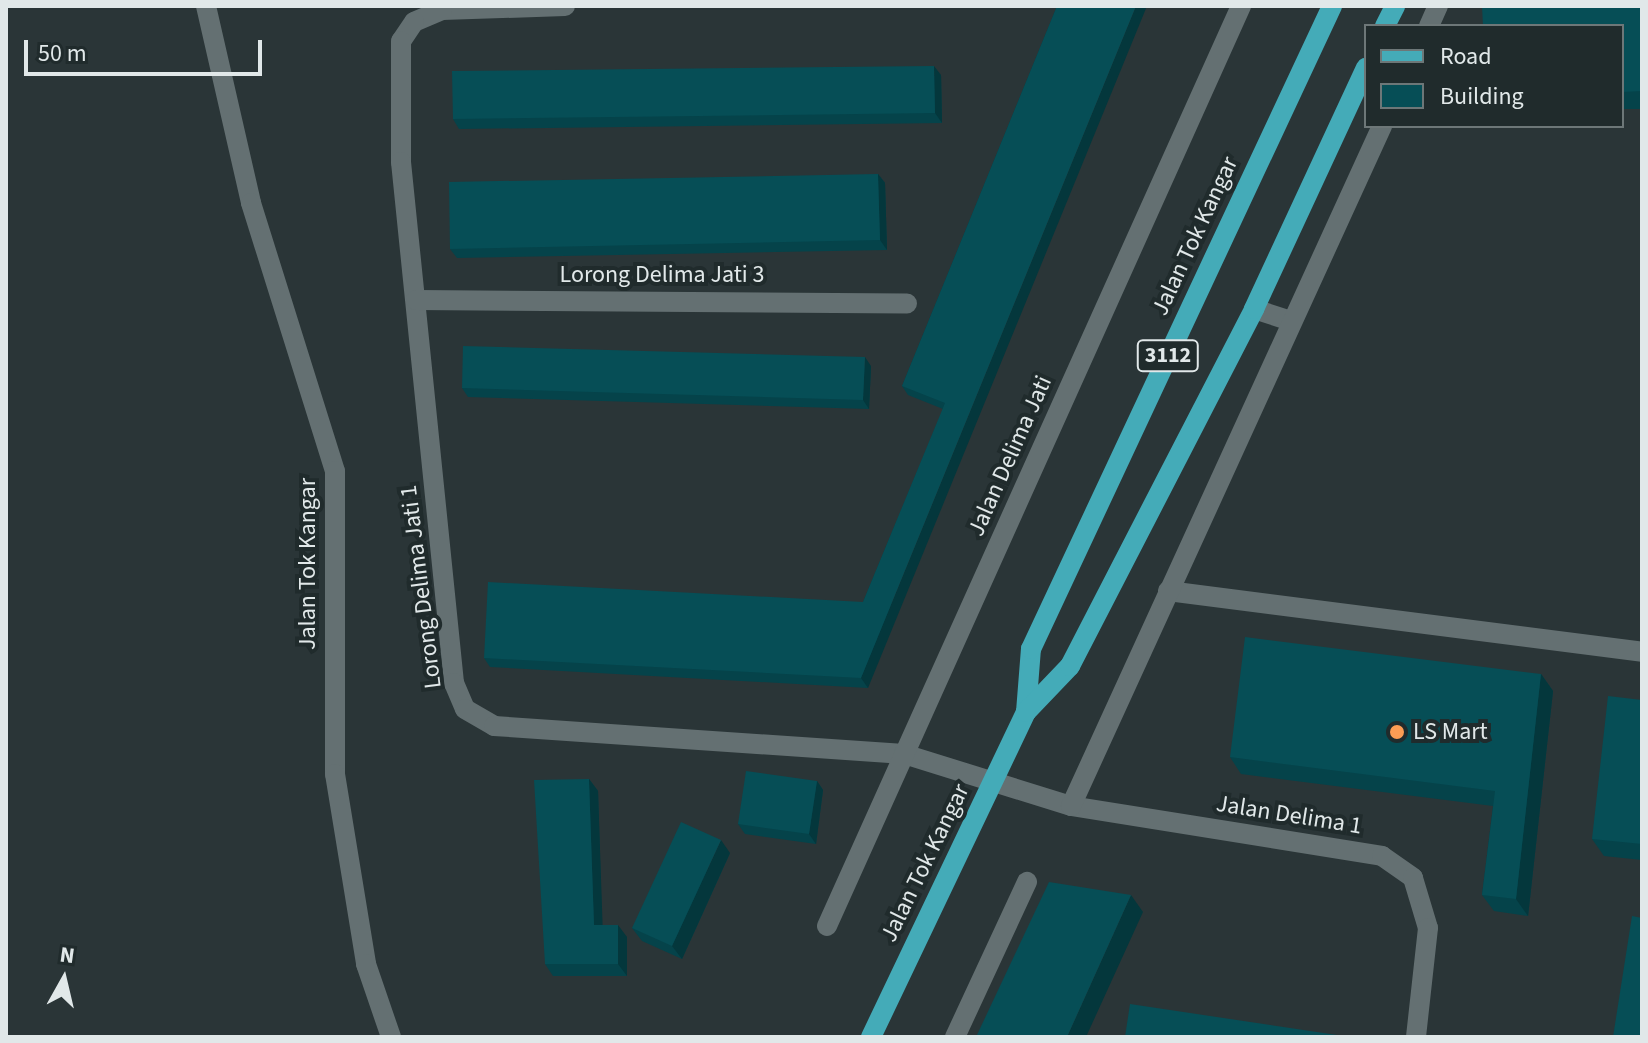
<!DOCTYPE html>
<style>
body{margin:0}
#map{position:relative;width:1648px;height:1043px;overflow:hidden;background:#2a3537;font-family:"Source Sans 3",sans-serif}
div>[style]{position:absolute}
.minor>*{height:20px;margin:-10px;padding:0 10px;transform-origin:10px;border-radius:10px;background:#647072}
.primary>*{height:20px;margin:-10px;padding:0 10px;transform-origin:10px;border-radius:10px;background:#44abb8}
.wall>*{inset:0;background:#05434a}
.shaded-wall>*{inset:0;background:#04373c}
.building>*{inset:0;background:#064e56}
.dots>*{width:22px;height:22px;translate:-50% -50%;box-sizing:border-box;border:4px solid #202b2c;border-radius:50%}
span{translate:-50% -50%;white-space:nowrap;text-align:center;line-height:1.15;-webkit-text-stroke:8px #202b2c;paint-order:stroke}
.shield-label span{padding:2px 6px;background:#202b2c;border:2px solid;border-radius:6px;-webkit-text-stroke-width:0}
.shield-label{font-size:22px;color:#e1e8e9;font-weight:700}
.street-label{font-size:24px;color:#e1e8e9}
.poi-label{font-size:24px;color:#e1e8e9}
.left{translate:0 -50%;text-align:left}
.frame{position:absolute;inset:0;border:8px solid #e1e8e9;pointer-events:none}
.legend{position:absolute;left:1364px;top:24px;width:260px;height:104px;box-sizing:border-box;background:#202b2c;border:2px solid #6d7778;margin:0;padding:10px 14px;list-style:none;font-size:24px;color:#e1e8e9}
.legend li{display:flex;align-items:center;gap:16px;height:40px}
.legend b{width:40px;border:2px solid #6d7778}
.north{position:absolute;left:24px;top:939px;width:80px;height:80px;-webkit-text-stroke:6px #202b2c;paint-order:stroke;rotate:8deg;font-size:22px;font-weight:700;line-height:32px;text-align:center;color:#e1e8e9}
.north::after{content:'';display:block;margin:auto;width:28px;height:36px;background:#e1e8e9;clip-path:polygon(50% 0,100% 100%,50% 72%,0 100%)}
.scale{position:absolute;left:24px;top:40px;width:238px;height:36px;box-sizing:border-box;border:4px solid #e1e8e9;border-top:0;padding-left:10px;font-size:24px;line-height:28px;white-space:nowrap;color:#e1e8e9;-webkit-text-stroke:6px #202b2c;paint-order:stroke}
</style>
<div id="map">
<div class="minor">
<div style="left:206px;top:6px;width:202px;rotate:77.1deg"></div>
<div style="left:251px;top:203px;width:281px;rotate:72.6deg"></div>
<div style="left:335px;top:471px;width:303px;rotate:90deg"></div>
<div style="left:335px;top:774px;width:193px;rotate:80.7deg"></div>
<div style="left:366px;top:964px;width:77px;rotate:71.1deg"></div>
<div style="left:565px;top:6px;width:123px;rotate:178.1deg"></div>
<div style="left:442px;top:10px;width:30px;rotate:157deg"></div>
<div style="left:414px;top:22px;width:23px;rotate:124deg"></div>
<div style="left:401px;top:41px;width:121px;rotate:90deg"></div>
<div style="left:401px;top:162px;width:524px;rotate:84.19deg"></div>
<div style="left:454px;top:683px;width:28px;rotate:67deg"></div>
<div style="left:465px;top:709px;width:34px;rotate:30deg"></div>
<div style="left:494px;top:726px;width:411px;rotate:3.9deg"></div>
<div style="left:904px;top:754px;width:175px;rotate:17.3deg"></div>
<div style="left:1071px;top:806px;width:315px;rotate:9.1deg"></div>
<div style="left:1382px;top:856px;width:38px;rotate:35deg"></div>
<div style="left:1413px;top:878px;width:52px;rotate:73.3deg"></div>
<div style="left:1428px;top:928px;width:110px;rotate:96.3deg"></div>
<div style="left:1429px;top:26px;width:22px;rotate:-66deg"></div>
<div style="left:416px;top:300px;width:491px;rotate:0.4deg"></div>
<div style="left:1254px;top:309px;width:38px;rotate:18deg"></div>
<div style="left:1168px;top:591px;width:478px;rotate:7.3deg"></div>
<div style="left:1071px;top:806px;width:748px;rotate:-65.42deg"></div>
<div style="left:827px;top:926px;width:1009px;rotate:-65.77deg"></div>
<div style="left:955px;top:1037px;width:171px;rotate:-65.1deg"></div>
</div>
<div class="primary">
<div style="left:1385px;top:26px;width:22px;rotate:-63deg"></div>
<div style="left:1026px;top:712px;width:63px;rotate:-85.5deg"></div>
<div style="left:1031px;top:649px;width:710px;rotate:-64.91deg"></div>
<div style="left:871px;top:1037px;width:360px;rotate:-64.5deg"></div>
<div style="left:1026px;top:712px;width:64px;rotate:-46.3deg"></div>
<div style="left:1070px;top:666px;width:402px;rotate:-62.7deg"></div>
<div style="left:1254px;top:309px;width:266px;rotate:-65.1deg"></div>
</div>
<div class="wall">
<div style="clip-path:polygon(1057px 6px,868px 688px,490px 667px,484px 658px,863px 602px,943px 409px,908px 395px,902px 386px)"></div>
<div style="clip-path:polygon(1642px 6px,1642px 109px,1622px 109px,1622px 26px)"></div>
<div style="clip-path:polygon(941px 75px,942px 123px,459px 129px,453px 119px)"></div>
<div style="clip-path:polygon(878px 174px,885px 183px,887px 250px,457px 258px,450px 249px)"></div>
<div style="clip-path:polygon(871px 366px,869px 409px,468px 397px,462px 388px)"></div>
<div style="clip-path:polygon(1541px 674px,1553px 691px,1528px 916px,1494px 911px,1482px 895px,1493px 806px,1241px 774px,1230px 757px)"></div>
<div style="clip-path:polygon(1642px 700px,1642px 860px,1604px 856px,1592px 839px)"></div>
<div style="clip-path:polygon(589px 779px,598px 791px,602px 925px,627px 937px,627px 976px,553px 976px,545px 964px)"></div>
<div style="clip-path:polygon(817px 781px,823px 790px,816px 844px,745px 834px,738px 824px)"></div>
<div style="clip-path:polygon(730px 853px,682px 959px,642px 941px,632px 928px)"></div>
</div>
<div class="shaded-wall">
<div style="clip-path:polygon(1136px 6px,1147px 6px,868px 688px,861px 678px)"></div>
<div style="clip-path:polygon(934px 66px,941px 75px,942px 123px,935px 113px)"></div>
<div style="clip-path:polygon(878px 174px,885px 183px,887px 250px,880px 240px)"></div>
<div style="clip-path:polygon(865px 357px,871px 366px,869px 409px,863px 400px)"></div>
<div style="clip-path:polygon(1541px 674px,1553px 691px,1528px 916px,1516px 899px)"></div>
<div style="clip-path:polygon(589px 779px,598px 791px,603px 937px,594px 925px)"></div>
<div style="clip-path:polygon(817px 781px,823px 790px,816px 844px,809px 834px)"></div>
<div style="clip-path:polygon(721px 840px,730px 853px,682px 959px,672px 946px)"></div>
<div style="clip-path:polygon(1131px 895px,1143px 912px,1086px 1037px,1067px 1037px)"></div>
<div style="clip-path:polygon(618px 925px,627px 937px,627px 976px,618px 964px)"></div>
</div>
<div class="building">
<div style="clip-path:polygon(1057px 6px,1136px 6px,861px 678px,484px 658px,488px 582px,863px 602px,945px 403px,902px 386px)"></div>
<div style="clip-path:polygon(1482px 6px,1642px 6px,1642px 91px,1622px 92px,1622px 26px,1483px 26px)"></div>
<div style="clip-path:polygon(934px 66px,935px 113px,453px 119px,452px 71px)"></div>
<div style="clip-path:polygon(878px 174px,880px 240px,450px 249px,449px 182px)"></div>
<div style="clip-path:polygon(463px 346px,865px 357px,863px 400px,462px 388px)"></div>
<div style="clip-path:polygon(1245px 637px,1541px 674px,1516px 899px,1482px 895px,1495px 791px,1230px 757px)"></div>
<div style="clip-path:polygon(1608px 696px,1642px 700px,1642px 844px,1592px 839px)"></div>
<div style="clip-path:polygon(746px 771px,817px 781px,809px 834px,738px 824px)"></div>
<div style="clip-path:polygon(589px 779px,594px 925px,618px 925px,618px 964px,545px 964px,534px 780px)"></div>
<div style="clip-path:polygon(681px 822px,721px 840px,672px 946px,632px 928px)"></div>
<div style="clip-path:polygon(1049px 882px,1131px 895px,1067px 1037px,976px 1037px)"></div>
<div style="clip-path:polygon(1632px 916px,1642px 918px,1642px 1037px,1613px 1037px)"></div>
<div style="clip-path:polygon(1130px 1004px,1337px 1035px,1337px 1037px,1125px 1037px)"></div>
</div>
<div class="dots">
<div style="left:1397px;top:732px;background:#fc9d54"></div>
</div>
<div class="shield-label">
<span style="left:1168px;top:356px">3112</span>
</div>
<div class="street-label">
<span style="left:1195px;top:236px;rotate:-65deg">Jalan Tok Kangar</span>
<span style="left:662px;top:275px">Lorong Delima Jati 3</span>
<span style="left:1010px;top:456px;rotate:-66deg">Jalan Delima Jati</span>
<span style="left:308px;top:564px;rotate:-90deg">Jalan Tok Kangar</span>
<span style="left:421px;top:587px;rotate:-97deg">Lorong Delima Jati 1</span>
<span style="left:1289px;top:815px;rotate:9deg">Jalan Delima 1</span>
<span style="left:925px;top:863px;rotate:-64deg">Jalan Tok Kangar</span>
</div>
<div class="poi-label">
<span class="left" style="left:1413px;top:732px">LS Mart</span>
</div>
<div class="frame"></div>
<ul class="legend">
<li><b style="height:10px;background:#44abb8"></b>Road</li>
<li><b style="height:22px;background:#064e56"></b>Building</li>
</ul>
<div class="north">N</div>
<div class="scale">50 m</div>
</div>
